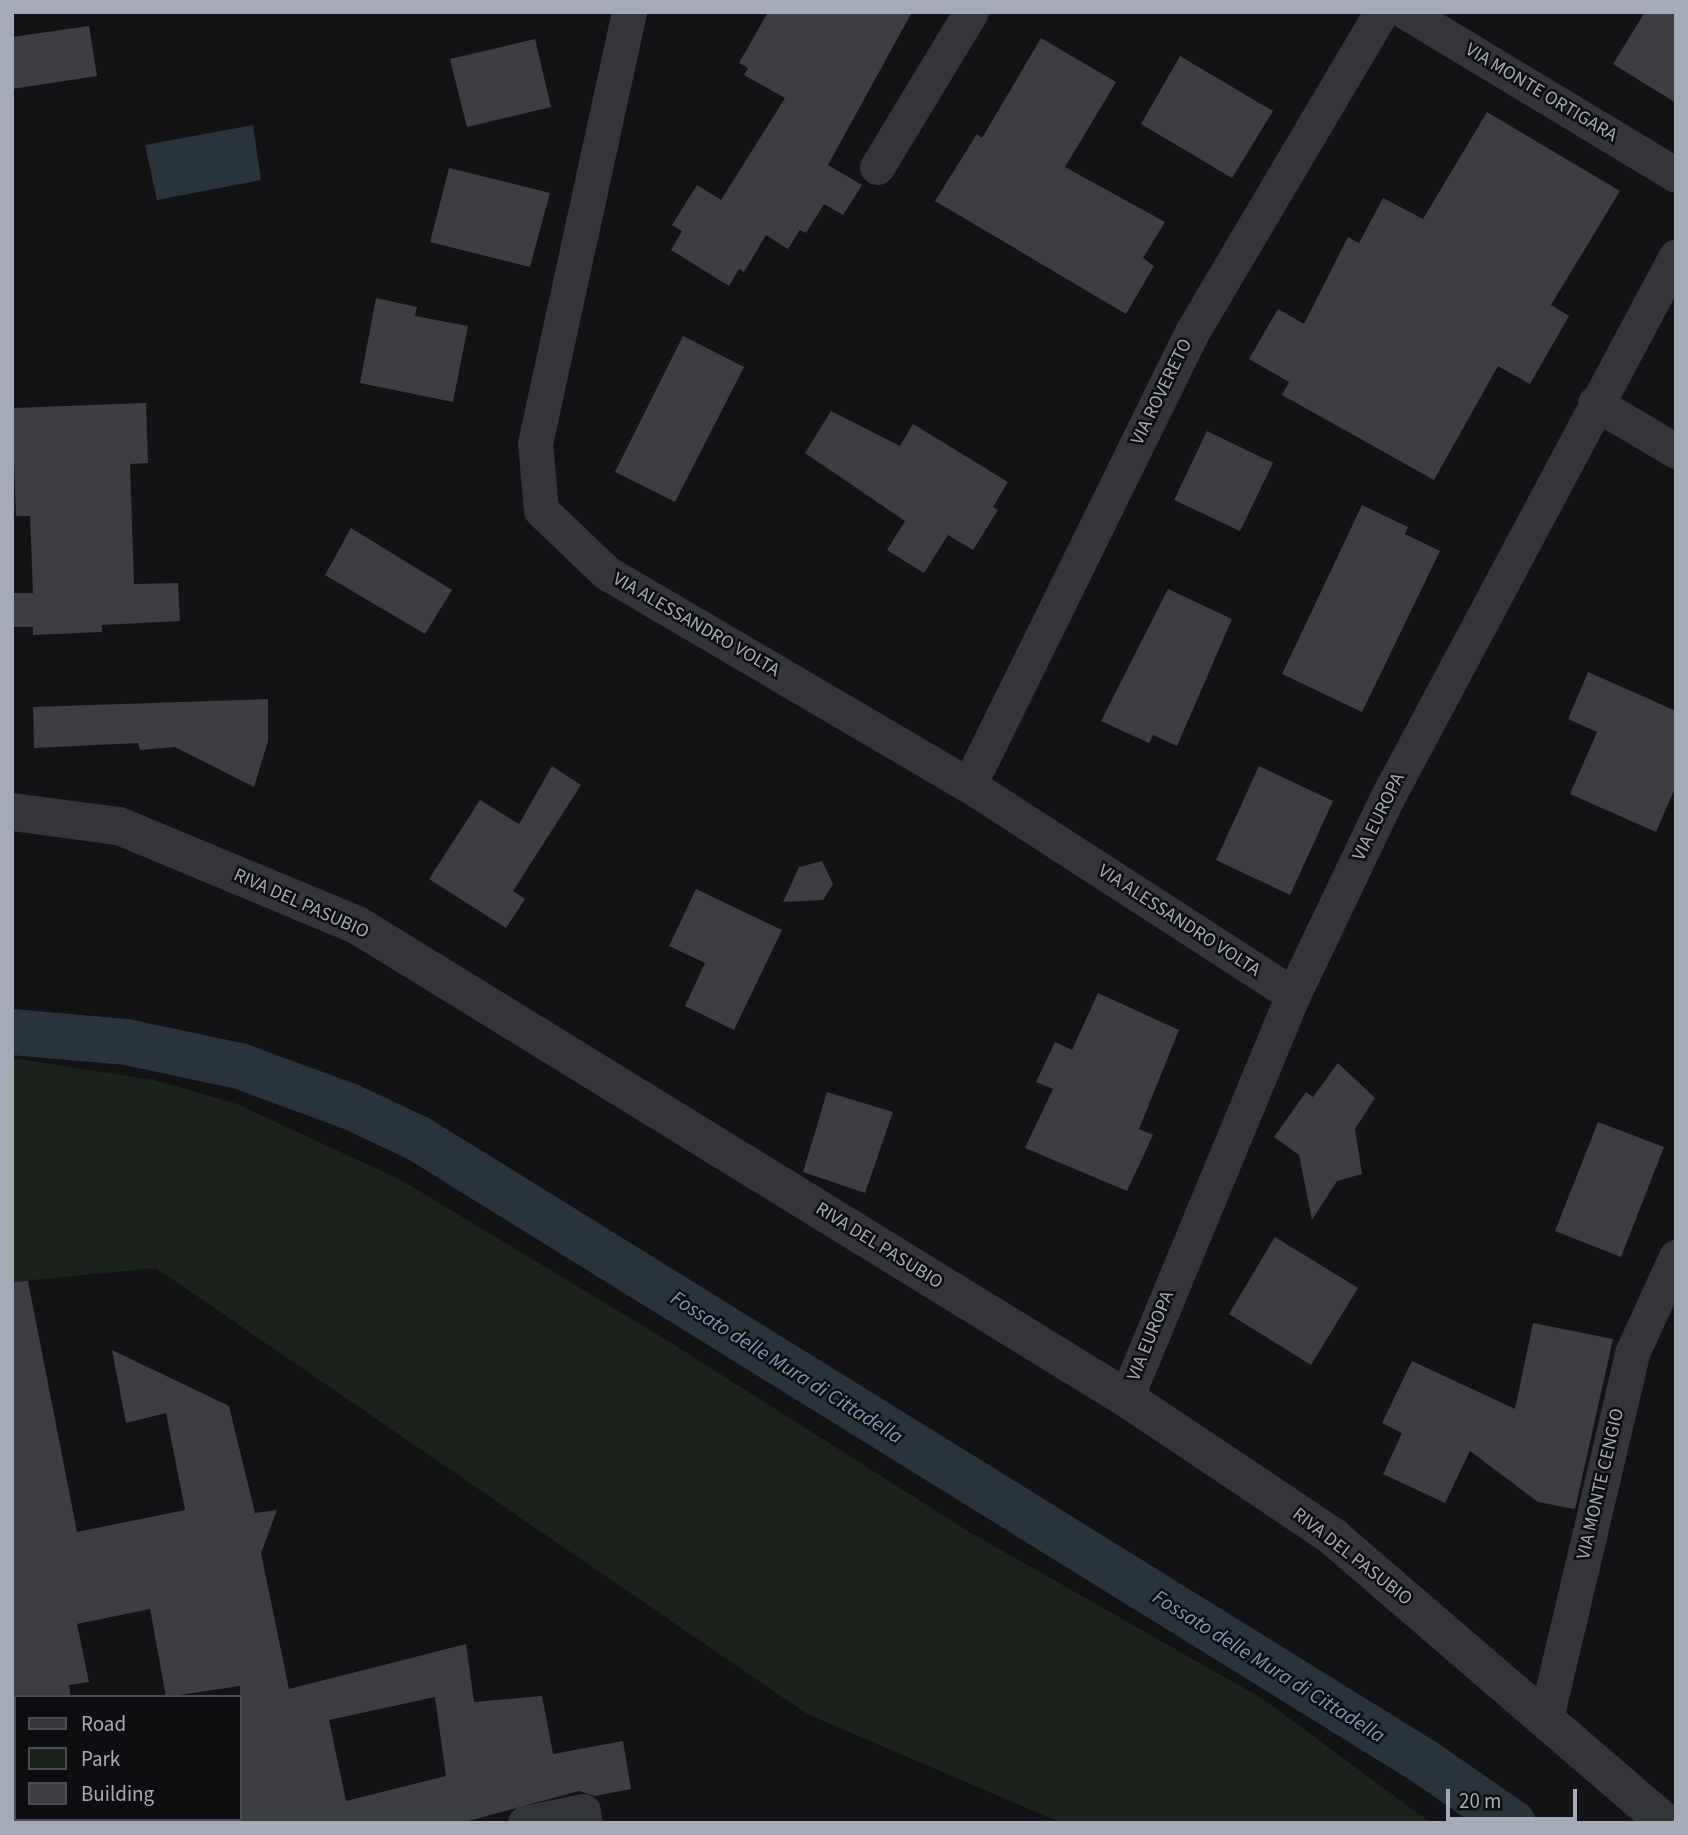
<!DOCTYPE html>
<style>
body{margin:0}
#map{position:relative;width:1688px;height:1835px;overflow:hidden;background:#131315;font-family:"Source Sans 3",sans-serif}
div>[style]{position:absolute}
.green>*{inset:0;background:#1b231c}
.water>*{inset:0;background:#29333a}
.canal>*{height:46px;margin:-23px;padding:0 23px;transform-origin:23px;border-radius:23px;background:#29333a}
.building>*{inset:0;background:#3d3e42}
.minor>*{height:35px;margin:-17.5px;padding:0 17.5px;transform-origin:17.5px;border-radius:17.5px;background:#34353a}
.tertiary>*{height:38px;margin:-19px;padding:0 19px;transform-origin:19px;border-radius:19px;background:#34353a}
span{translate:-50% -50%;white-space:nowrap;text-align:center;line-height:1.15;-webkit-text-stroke:5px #0e0e10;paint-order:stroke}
.street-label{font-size:19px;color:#a4abb6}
.water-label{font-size:21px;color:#7a9ab3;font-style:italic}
.frame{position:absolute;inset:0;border:14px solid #a4abb6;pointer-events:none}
.legend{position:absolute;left:14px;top:1695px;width:228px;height:126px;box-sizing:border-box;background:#0e0e10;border:2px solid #4a4d52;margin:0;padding:9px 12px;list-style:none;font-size:21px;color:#a4abb6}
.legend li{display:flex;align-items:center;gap:14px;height:35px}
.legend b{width:35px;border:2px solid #4a4d52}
.scale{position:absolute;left:1446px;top:1789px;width:131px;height:32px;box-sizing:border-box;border:4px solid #a4abb6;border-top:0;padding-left:9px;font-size:21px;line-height:24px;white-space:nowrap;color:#a4abb6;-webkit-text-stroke:5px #0e0e10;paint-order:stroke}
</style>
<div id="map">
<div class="green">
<div style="clip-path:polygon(12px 1058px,154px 1080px,237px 1104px,401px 1180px,668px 1341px,971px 1533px,1263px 1699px,1431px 1823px,1062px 1823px,807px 1714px,156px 1268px,12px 1282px)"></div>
</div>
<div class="water">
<div style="clip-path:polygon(253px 125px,261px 180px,157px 200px,145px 145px)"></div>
</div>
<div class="canal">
<div style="left:12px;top:1032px;width:114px;rotate:5deg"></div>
<div style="left:126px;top:1042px;width:116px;rotate:11.9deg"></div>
<div style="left:240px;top:1066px;width:116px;rotate:20.2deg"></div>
<div style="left:349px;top:1106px;width:77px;rotate:25.2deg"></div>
<div style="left:419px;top:1139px;width:1181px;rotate:31.78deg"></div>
<div style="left:1423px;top:1761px;width:109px;rotate:34.6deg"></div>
</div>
<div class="building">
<div style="clip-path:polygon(768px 12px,912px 12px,828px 165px,862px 185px,843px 215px,824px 204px,806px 233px,800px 230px,788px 249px,766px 235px,744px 272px,739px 269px,729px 286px,671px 250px,682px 231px,672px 225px,697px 185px,721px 200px,785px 98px,744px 75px,748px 68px,739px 63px)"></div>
<div style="clip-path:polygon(1645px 12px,1676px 12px,1676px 103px,1613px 64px)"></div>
<div style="clip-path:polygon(89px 26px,97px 76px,12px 89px,12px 37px)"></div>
<div style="clip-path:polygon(1041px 38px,1116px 82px,1065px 167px,1165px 222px,1143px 258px,1154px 266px,1126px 314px,935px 201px,977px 134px,982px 138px)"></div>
<div style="clip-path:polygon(535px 39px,551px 107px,467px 127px,450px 59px)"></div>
<div style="clip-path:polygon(1180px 56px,1273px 111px,1232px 178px,1141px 124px)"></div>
<div style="clip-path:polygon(1487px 112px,1620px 191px,1551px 305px,1569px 316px,1530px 384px,1498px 366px,1434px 480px,1282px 395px,1289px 382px,1249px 359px,1278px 309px,1304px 324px,1348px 237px,1359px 243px,1383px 198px,1423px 219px)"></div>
<div style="clip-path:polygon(449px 168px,550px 193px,530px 267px,430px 242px)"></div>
<div style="clip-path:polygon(376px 298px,417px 307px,415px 316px,468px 326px,453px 402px,360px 383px)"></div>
<div style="clip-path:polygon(683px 336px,744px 367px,675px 502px,615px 472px)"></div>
<div style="clip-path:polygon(146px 403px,148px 463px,130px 464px,134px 584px,178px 583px,180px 621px,102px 625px,102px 632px,33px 635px,33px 627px,12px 627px,12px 593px,33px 593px,30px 516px,16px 516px,12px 408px)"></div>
<div style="clip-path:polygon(831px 411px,900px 446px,913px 424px,1008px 482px,993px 507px,998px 510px,973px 550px,948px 535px,924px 573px,887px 550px,905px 521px,805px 453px)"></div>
<div style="clip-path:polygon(1207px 431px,1273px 463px,1240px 531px,1174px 500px)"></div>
<div style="clip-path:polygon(1362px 505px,1408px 527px,1405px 534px,1440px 551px,1362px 712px,1282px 674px)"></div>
<div style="clip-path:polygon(351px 528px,452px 590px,425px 634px,325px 575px)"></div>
<div style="clip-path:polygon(1168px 589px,1232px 619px,1177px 746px,1153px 735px,1149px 743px,1101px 721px)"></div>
<div style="clip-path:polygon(1588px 672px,1676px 711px,1676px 786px,1656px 832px,1570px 794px,1597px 732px,1568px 719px)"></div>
<div style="clip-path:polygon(268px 699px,268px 741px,254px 787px,175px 747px,140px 750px,138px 743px,34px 748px,33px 707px)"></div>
<div style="clip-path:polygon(552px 766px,581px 785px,513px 891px,525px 899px,506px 928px,429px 879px,480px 800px,519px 824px)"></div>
<div style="clip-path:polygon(1259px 766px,1333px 801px,1290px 895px,1216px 860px)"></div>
<div style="clip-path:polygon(822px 861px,833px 884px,823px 900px,783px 902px,799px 867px)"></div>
<div style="clip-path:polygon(696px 889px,782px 930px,734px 1030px,685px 1006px,705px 963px,669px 946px)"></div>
<div style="clip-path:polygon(1098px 993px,1179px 1030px,1139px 1129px,1153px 1135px,1127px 1191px,1025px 1148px,1053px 1089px,1036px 1082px,1055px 1042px,1072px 1050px)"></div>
<div style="clip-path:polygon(1338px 1063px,1375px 1098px,1355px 1129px,1362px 1174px,1337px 1181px,1312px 1220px,1299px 1155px,1274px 1137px,1306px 1092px,1313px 1097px)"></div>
<div style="clip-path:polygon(827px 1092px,893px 1112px,865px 1193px,803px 1172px)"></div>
<div style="clip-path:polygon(1598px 1122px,1664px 1147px,1621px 1257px,1555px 1231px)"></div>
<div style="clip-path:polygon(1275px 1237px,1358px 1288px,1311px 1365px,1229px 1314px)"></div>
<div style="clip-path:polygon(evenodd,28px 1281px,77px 1532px,185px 1510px,166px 1413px,126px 1423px,112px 1350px,229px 1406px,255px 1513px,277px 1510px,261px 1553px,289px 1689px,466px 1644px,474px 1702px,542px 1696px,553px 1754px,623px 1741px,631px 1789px,595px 1796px,579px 1791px,461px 1823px,240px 1823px,240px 1686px,166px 1697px,150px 1609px,77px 1624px,89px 1682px,69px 1685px,71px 1697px,12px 1697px,12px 1282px,28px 1281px,435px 1697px,446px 1776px,346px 1801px,329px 1720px,435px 1697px)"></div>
<div style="clip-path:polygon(1533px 1323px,1613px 1339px,1575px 1509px,1538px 1502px,1470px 1451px,1445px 1503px,1383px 1474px,1402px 1433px,1382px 1423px,1412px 1361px,1515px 1409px)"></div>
</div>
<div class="minor">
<div style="left:629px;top:12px;width:440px;rotate:102.3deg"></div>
<div style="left:535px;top:442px;width:68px;rotate:85deg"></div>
<div style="left:541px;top:510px;width:91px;rotate:43.7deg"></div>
<div style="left:607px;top:573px;width:420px;rotate:30.4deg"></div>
<div style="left:969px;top:785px;width:386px;rotate:32.9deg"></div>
<div style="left:1406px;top:12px;width:315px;rotate:31.1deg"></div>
<div style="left:877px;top:167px;width:181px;rotate:-58.8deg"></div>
<div style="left:1595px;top:403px;width:94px;rotate:30.7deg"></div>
<div style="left:969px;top:785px;width:505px;rotate:-63.79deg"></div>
<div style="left:1192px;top:332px;width:372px;rotate:-59.4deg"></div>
<div style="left:1126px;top:1398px;width:436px;rotate:-67.5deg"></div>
<div style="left:1293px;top:995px;width:218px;rotate:-64.5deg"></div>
<div style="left:1387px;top:798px;width:614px;rotate:-61.93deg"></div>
<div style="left:1546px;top:1718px;width:375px;rotate:-76.7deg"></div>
<div style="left:1632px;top:1353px;width:106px;rotate:-65.4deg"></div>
<div style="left:525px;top:1823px;width:59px;rotate:-11.7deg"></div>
<div style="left:583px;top:1811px;width:12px;rotate:81deg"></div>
</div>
<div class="tertiary">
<div style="left:12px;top:812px;width:108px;rotate:7.5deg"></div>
<div style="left:119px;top:826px;width:258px;rotate:22.6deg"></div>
<div style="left:357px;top:925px;width:903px;rotate:31.6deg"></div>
<div style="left:1126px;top:1398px;width:248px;rotate:33.8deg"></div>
<div style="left:1332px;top:1536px;width:440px;rotate:40.7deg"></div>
</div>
<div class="street-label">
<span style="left:1541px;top:93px;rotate:31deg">VIA MONTE ORTIGARA</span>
<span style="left:1162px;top:392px;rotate:-64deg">VIA ROVERETO</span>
<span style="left:696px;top:625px;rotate:30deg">VIA ALESSANDRO VOLTA</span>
<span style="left:1379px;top:817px;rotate:-64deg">VIA EUROPA</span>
<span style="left:301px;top:904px;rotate:24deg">RIVA DEL PASUBIO</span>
<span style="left:1179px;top:921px;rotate:33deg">VIA ALESSANDRO VOLTA</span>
<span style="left:879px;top:1246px;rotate:32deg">RIVA DEL PASUBIO</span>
<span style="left:1151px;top:1336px;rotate:-68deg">VIA EUROPA</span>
<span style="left:1601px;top:1484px;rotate:-77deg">VIA MONTE CENGIO</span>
<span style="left:1352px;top:1557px;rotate:38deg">RIVA DEL PASUBIO</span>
</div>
<div class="water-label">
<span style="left:787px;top:1367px;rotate:32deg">Fossato delle Mura di Cittadella</span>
<span style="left:1269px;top:1666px;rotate:32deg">Fossato delle Mura di Cittadella</span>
</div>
<div class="frame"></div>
<ul class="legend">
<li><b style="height:9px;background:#34353a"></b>Road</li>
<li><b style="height:19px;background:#1b231c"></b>Park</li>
<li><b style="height:19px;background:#3d3e42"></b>Building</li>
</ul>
<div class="scale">20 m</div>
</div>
